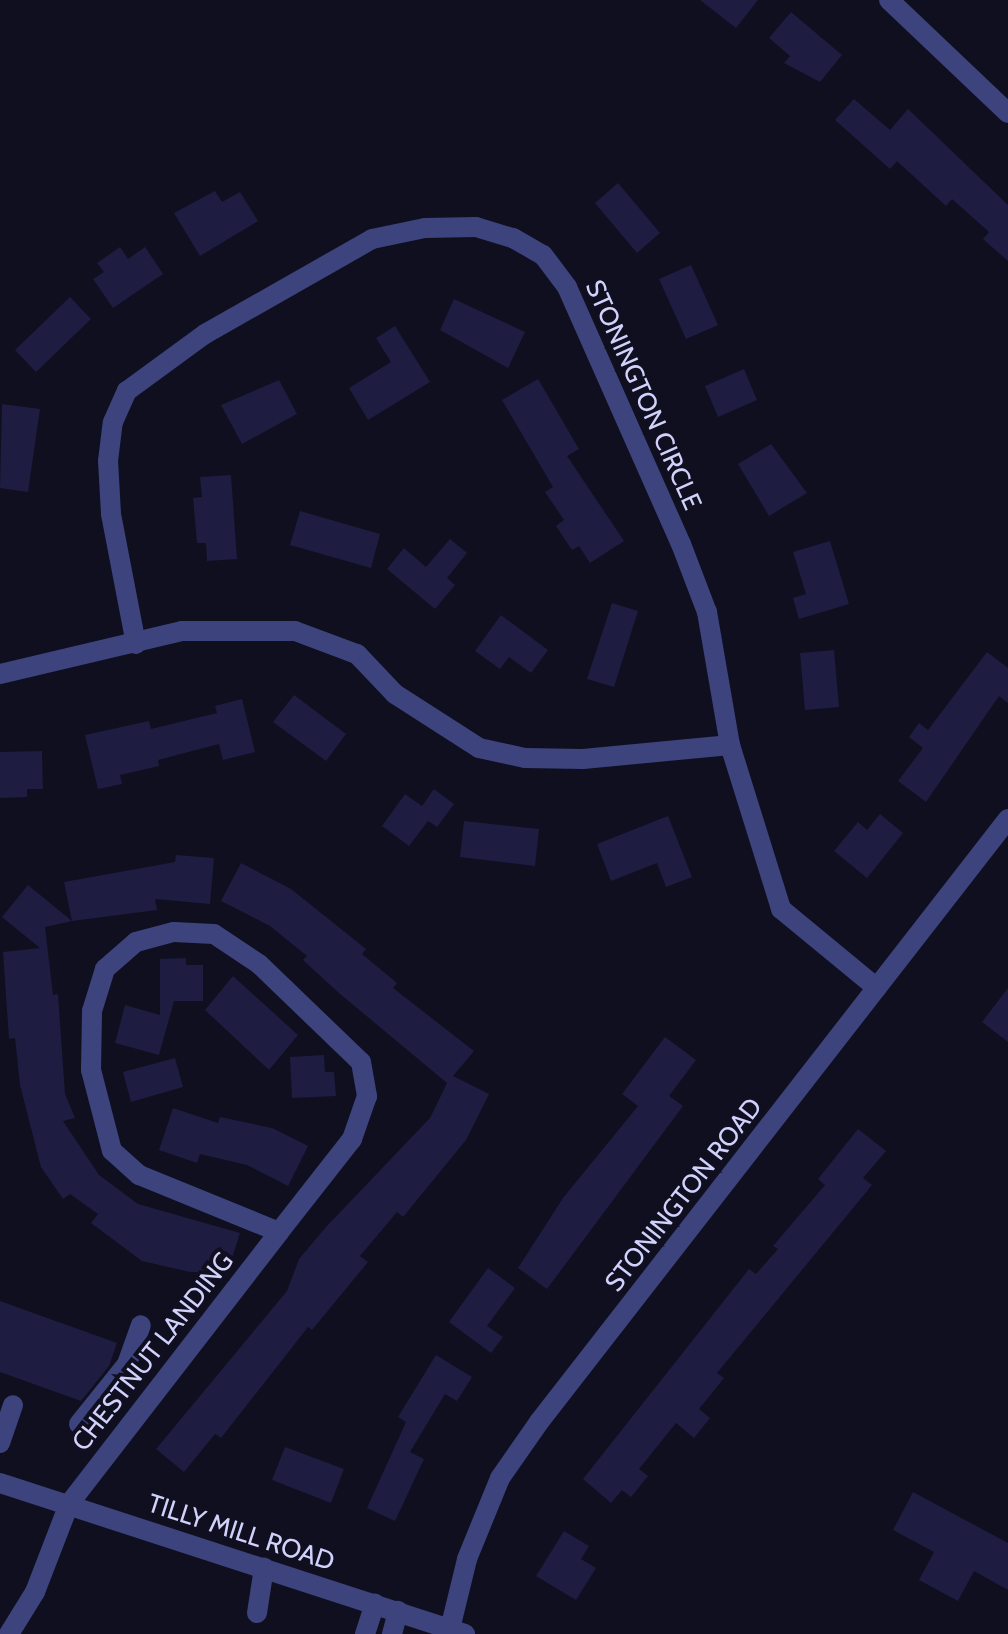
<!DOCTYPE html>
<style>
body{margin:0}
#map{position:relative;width:1008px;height:1634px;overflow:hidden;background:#0f0f20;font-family:Cabin,sans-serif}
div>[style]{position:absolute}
.building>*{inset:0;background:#1e1c40}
.minor>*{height:20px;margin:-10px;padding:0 10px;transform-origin:10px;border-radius:10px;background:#3d437c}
span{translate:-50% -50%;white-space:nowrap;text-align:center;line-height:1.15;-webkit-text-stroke:8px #0f0f20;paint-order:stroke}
.street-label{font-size:26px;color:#d1d2fc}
</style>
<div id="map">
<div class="building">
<div style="clip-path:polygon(700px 0,758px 0,736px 28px)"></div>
<div style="clip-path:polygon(791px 12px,842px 55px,820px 82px,784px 63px,790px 56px,769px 38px)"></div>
<div style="clip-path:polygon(854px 99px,890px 130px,908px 109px,1008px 205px,1008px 261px,983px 239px,989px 232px,952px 199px,946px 206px,897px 161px,890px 169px,835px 120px)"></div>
<div style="clip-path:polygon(618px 183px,660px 233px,637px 253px,595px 203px)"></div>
<div style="clip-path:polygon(215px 191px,222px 202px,240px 192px,258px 221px,200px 256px,174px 213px)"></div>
<div style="clip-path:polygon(120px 247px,128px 259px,145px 247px,163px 274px,113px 308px,93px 279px,104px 272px,97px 263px)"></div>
<div style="clip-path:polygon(691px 265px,718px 325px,686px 339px,659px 279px)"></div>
<div style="clip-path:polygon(70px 297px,91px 319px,36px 372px,15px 350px)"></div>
<div style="clip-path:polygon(454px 299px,525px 332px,508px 368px,440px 330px)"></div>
<div style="clip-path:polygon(395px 326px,430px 382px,368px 420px,349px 388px,391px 362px,376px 338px)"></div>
<div style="clip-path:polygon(744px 369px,757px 400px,718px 417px,705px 386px)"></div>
<div style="clip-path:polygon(538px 379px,579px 449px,567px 456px,624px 541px,590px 563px,579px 546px,572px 550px,556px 526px,564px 520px,545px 492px,553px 487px,502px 400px)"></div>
<div style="clip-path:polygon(279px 380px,297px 414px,242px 444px,221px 405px)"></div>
<div style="clip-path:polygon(2px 404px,40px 409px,28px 492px,0 488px)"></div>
<div style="clip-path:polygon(771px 444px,807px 493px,769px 516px,738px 464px)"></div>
<div style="clip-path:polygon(231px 475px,237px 559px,207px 561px,206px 543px,197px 543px,193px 498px,202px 497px,200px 477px)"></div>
<div style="clip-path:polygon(300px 511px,380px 534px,371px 568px,290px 545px)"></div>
<div style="clip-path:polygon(450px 539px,467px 553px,447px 578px,455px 585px,435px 609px,387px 569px,404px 548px,426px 567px)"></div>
<div style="clip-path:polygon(830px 541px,849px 604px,799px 619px,793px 598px,806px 594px,793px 552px)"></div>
<div style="clip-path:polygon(612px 603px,638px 611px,614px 687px,587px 679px)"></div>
<div style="clip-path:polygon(501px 615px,548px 650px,531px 673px,509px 657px,500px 669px,475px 651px)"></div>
<div style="clip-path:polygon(834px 650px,839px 707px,805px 710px,800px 653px)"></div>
<div style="clip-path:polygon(987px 652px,1008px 668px,1008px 703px,999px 696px,926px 802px,898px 781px,923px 748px,909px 737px,919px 723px,928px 730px)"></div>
<div style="clip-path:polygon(294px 695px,346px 734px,326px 761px,273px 722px)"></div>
<div style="clip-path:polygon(242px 699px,255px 752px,223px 760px,219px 744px,158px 760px,159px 766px,120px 775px,122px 784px,98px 789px,85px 735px,149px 721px,151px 729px,217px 713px,215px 706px)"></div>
<div style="clip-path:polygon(42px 751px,43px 789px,27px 789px,27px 797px,0 798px,0 752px)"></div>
<div style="clip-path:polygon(434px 789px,454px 804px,437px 827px,428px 821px,409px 846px,382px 826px,405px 794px,422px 806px)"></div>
<div style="clip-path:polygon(880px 814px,903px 833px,867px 878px,834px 851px,858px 822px,867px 830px)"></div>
<div style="clip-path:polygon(668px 816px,692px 877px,666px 887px,657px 863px,611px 881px,597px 844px)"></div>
<div style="clip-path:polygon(464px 821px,539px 829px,535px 866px,460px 857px)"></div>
<div style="clip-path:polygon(176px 855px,214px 858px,210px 904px,155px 899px,157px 910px,72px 921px,64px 882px,175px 862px)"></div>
<div style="clip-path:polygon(241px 863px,291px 889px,366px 949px,362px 954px,397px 983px,393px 988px,474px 1051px,453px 1076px,489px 1094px,466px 1140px,403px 1217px,397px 1212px,360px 1256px,368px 1262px,312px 1330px,308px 1327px,221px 1438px,215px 1434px,184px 1472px,156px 1449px,287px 1291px,299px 1259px,326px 1227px,430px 1118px,447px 1083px,339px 993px,303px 960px,307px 956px,270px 926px,221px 901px)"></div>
<div style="clip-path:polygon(28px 885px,72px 921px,45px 927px,53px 995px,58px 994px,65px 1094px,75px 1118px,63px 1121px,99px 1175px,138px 1204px,240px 1233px,225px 1280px,142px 1261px,91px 1223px,98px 1214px,70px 1194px,63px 1199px,41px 1167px,20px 1085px,15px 1038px,9px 1039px,3px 952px,40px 948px,2px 917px)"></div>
<div style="clip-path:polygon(186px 958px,186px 965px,203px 965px,203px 1001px,174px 1001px,159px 1055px,115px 1043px,125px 1005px,160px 1015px,160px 959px)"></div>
<div style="clip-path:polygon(233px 976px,298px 1035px,269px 1070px,205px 1010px)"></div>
<div style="clip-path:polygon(1008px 988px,1008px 1042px,982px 1022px)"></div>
<div style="clip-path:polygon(665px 1037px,696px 1060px,669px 1096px,683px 1106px,547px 1289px,518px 1268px,563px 1198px,638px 1106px,622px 1094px)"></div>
<div style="clip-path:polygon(324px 1055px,325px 1072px,334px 1072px,336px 1096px,292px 1098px,290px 1057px)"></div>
<div style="clip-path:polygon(175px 1058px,183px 1087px,131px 1102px,123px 1072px)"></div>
<div style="clip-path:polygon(173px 1108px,218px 1123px,220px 1117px,272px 1128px,308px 1146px,288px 1186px,247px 1165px,200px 1154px,197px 1163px,159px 1150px)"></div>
<div style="clip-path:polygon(858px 1129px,886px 1151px,863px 1178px,872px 1185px,717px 1373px,724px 1378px,699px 1409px,710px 1418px,694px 1438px,676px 1423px,639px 1469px,648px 1476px,631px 1497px,622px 1490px,611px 1503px,583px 1479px,749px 1269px,756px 1274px,778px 1249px,773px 1246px,825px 1185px,818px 1179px)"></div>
<div style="clip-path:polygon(488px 1268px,515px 1288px,487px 1326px,503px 1337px,491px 1353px,449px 1322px)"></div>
<div style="clip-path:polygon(0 1301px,117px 1343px,109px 1366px,81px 1401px,0 1372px)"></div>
<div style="clip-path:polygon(436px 1355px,472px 1377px,457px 1401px,445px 1394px,410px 1452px,424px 1459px,395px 1521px,367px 1508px,406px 1422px,398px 1417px)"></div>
<div style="clip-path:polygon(285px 1447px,344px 1469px,331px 1503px,272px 1480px)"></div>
<div style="clip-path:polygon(913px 1492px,1008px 1543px,1008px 1590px,974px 1571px,958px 1601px,919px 1580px,934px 1552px,893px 1530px)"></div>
<div style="clip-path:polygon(564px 1531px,589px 1546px,581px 1559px,596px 1568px,576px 1600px,536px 1576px)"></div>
</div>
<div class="minor">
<div style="left:889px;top:0;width:164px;rotate:43.5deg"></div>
<div style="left:136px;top:644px;width:132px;rotate:-100.9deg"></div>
<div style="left:111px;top:514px;width:53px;rotate:-93.2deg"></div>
<div style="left:108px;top:461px;width:39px;rotate:-83deg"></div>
<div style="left:113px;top:422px;width:34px;rotate:-66deg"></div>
<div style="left:127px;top:391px;width:97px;rotate:-36.2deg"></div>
<div style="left:205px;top:334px;width:192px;rotate:-29.6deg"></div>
<div style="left:372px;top:239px;width:54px;rotate:-11.7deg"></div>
<div style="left:425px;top:228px;width:51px;rotate:-1.1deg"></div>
<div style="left:476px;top:227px;width:39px;rotate:17deg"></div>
<div style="left:513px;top:238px;width:34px;rotate:30deg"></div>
<div style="left:543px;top:255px;width:40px;rotate:53deg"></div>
<div style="left:567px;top:287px;width:281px;rotate:66.1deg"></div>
<div style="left:681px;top:544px;width:73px;rotate:69.1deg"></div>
<div style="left:707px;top:612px;width:135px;rotate:80.2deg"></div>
<div style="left:730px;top:745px;width:172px;rotate:72.7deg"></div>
<div style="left:781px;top:909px;width:124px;rotate:39.5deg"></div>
<div style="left:0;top:674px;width:187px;rotate:-13.3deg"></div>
<div style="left:182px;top:631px;width:113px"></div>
<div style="left:295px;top:631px;width:66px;rotate:20.4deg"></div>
<div style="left:357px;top:654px;width:55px;rotate:46.5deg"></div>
<div style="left:395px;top:694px;width:100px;rotate:32.7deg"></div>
<div style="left:479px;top:748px;width:47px;rotate:12.3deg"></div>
<div style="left:525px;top:758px;width:58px;rotate:1deg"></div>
<div style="left:583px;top:759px;width:148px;rotate:-5.4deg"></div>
<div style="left:174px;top:932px;width:40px;rotate:2.9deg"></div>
<div style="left:214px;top:934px;width:54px;rotate:33.7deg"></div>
<div style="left:259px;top:964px;width:141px;rotate:43.9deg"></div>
<div style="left:361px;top:1062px;width:35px;rotate:80deg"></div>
<div style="left:367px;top:1096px;width:46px;rotate:109.2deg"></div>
<div style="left:352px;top:1139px;width:118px;rotate:128.1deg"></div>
<div style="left:279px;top:1232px;width:151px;rotate:-157.8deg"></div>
<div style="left:139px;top:1175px;width:36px;rotate:-138deg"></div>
<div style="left:112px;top:1151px;width:84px;rotate:-104.5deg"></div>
<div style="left:91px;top:1070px;width:59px;rotate:-89deg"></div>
<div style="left:92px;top:1011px;width:44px;rotate:-72.8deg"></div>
<div style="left:105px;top:969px;width:41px;rotate:-41.1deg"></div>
<div style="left:136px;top:942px;width:39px;rotate:-15deg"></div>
<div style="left:79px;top:1424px;width:77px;rotate:-51.3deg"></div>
<div style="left:127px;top:1364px;width:41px;rotate:-70.3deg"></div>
<div style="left:0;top:1443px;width:40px;rotate:-71.1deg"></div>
<div style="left:0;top:1483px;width:489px;rotate:18deg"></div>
<div style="left:257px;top:1613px;width:46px;rotate:-81.2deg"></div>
<div style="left:450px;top:1629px;width:72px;rotate:-76.3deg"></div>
<div style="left:467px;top:1559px;width:87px;rotate:-67.8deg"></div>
<div style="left:500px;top:1478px;width:68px;rotate:-55.1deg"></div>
<div style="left:539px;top:1422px;width:764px;rotate:-52.13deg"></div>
<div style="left:9px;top:1634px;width:49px;rotate:-58.2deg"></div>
<div style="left:35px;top:1592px;width:94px;rotate:-68.9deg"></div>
<div style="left:69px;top:1504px;width:344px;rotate:-52.3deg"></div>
<div style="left:365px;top:1634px;width:32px;rotate:-72deg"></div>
<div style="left:392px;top:1634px;width:24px;rotate:-75deg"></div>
</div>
<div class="street-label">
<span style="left:643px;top:395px;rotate:66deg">STONINGTON CIRCLE</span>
<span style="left:684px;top:1195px;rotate:-52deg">STONINGTON ROAD</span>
<span style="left:153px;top:1352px;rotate:-52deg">CHESTNUT LANDING</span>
<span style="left:241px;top:1533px;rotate:18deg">TILLY MILL ROAD</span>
</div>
</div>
